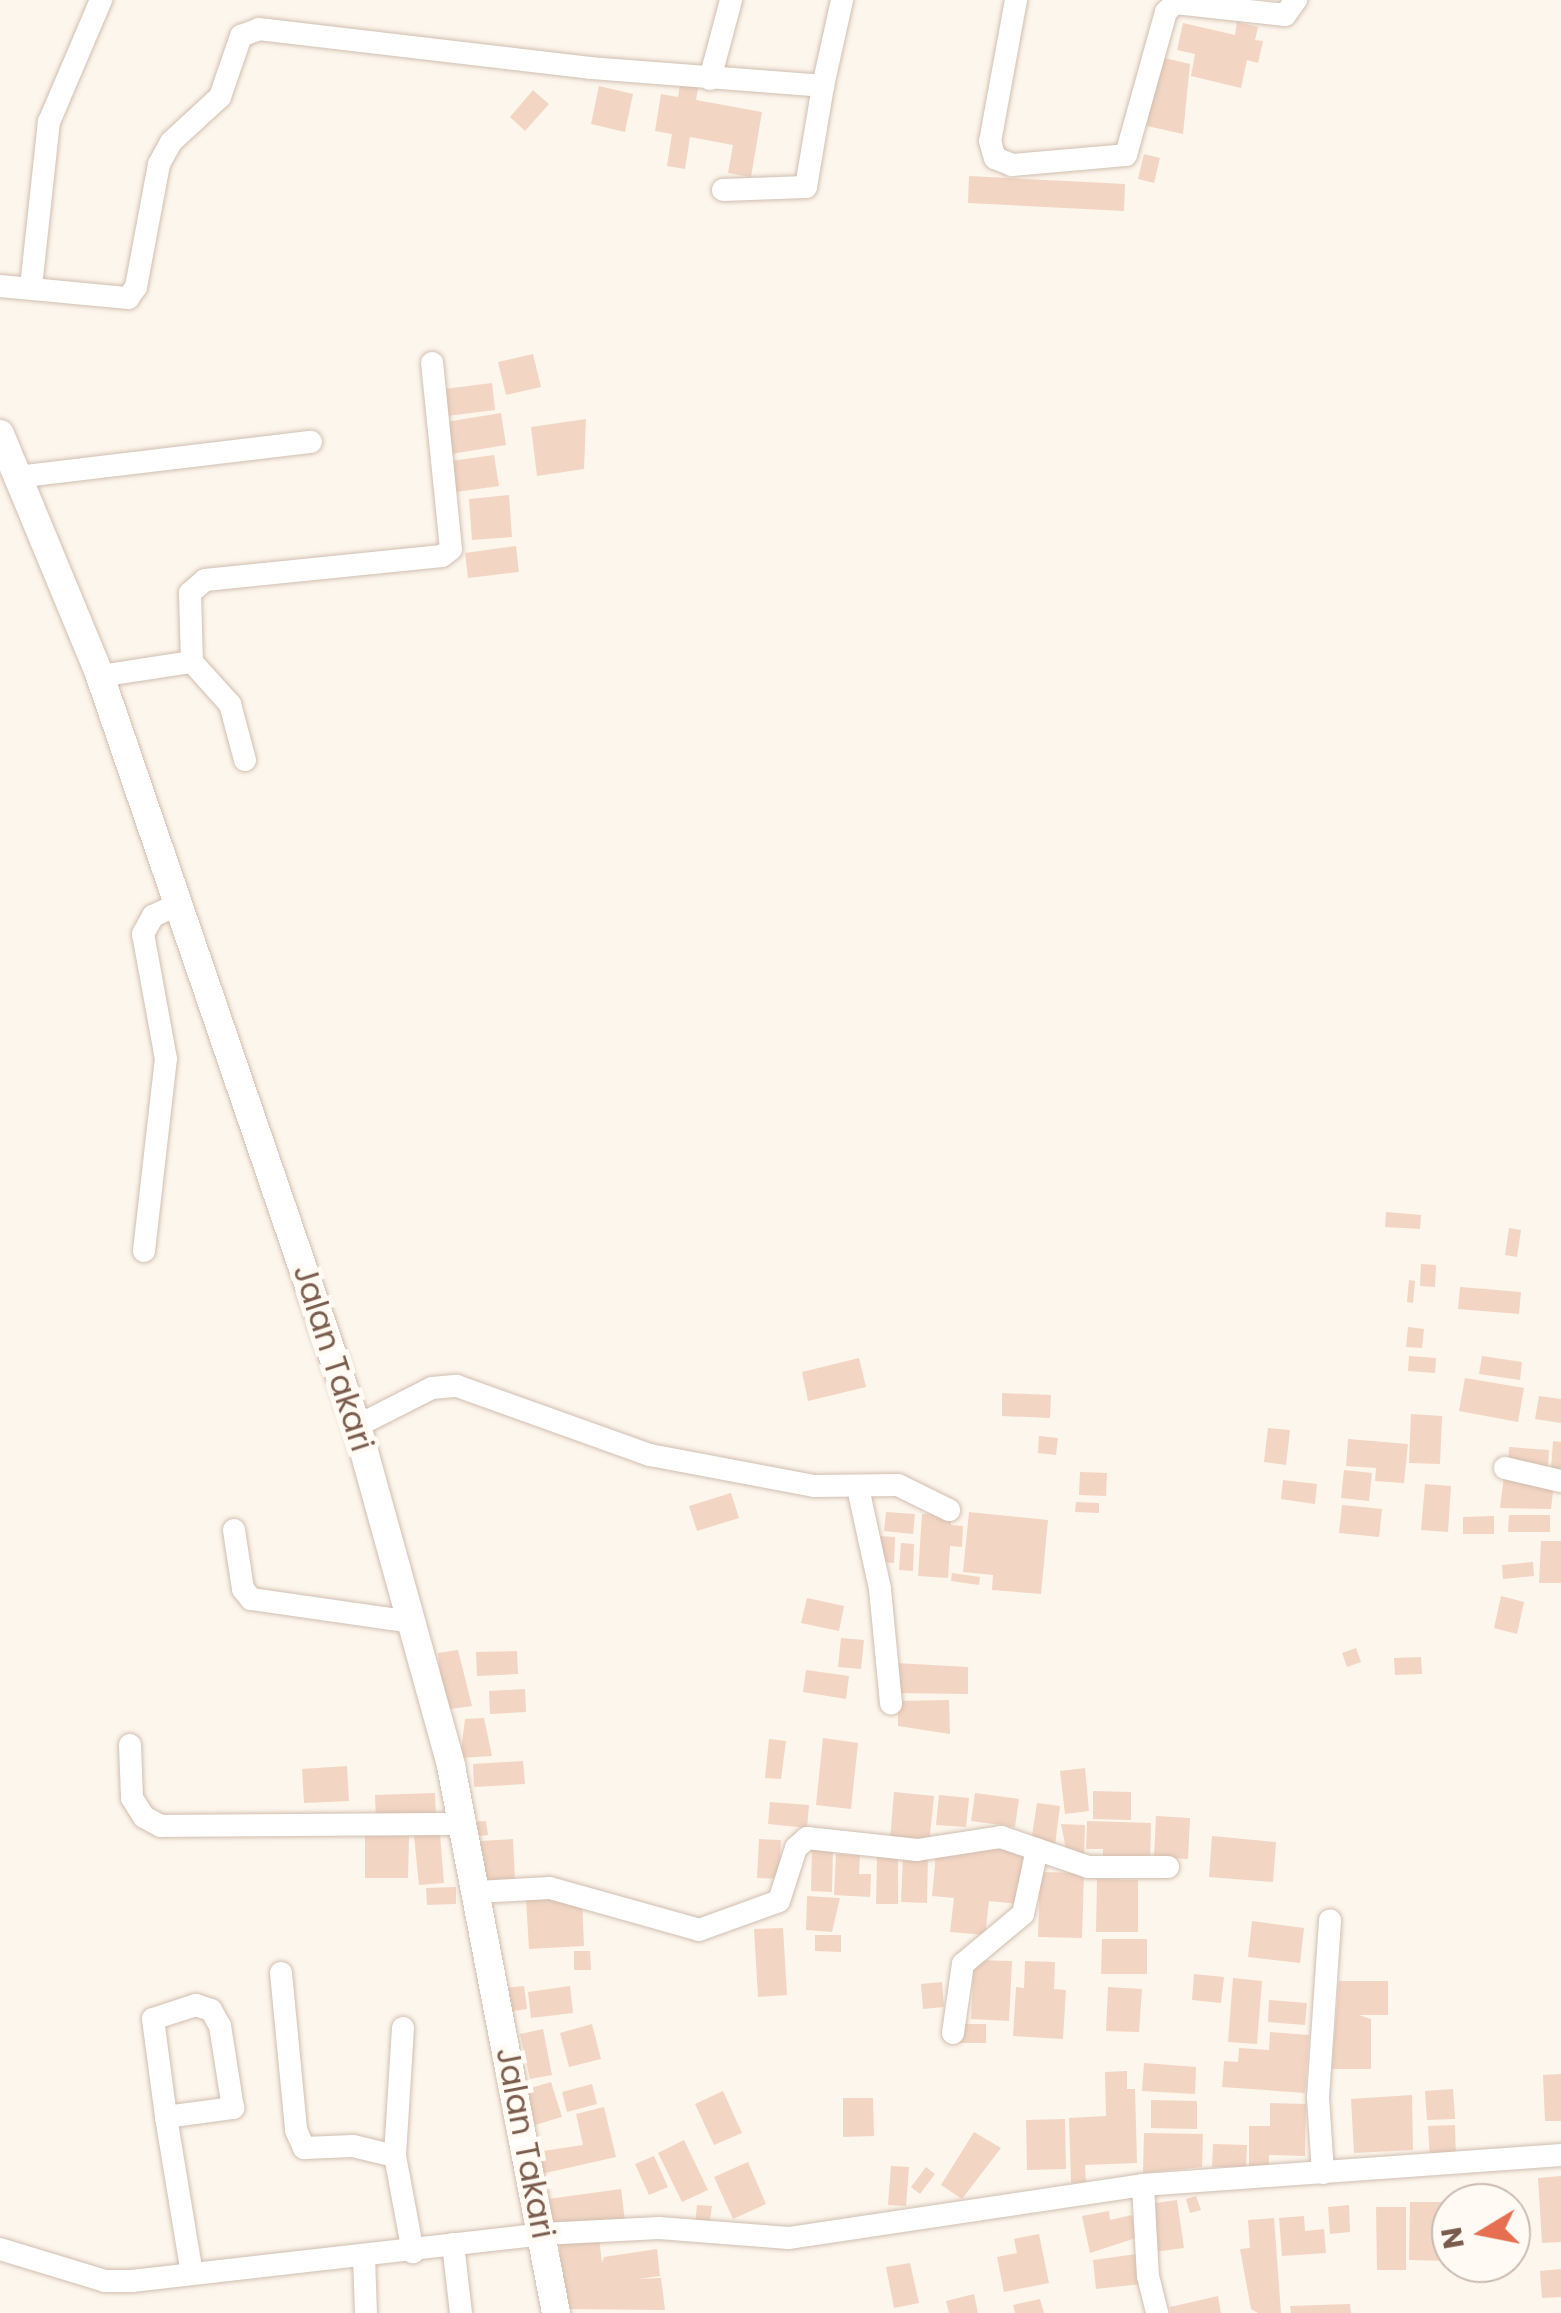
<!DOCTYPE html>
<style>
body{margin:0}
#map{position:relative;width:1561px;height:2313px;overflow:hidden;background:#fdf6ec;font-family:Poppins,sans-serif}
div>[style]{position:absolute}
.building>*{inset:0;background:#f3d5c3}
.roads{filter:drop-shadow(0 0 2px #d1beb0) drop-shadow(0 0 2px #d1beb0)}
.minor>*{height:22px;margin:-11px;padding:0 11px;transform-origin:11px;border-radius:11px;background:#fff}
.tertiary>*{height:28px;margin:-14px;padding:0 14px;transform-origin:14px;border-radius:14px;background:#fff}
span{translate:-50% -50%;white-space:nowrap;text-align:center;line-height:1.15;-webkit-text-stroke:10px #fffaf3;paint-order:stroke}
.street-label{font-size:32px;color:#7a5c4d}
.north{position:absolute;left:1431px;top:2183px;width:100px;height:100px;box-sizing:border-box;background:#fffaf3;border:2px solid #cabbb1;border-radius:50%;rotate:260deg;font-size:28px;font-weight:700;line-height:40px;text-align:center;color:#7a5c4d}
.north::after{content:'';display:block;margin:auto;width:35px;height:45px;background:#e76f51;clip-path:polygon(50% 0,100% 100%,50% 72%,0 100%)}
</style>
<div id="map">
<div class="building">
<div style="clip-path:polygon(1237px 22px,1258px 27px,1255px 40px,1263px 41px,1258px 63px,1247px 60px,1241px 88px,1191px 76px,1195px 54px,1177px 50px,1183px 23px,1235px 35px)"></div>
<div style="clip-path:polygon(1156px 56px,1190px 64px,1183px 134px,1147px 126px)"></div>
<div style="clip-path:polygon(680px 85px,698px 88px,696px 100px,762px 112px,751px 177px,728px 173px,733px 145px,690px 137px,685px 169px,667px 166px,672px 134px,655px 131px,661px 94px,678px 97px)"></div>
<div style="clip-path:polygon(599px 86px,633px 94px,625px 132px,591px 124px)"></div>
<div style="clip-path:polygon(533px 90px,549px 104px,525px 131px,510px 117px)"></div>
<div style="clip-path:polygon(1144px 154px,1160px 158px,1154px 183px,1138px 179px)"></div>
<div style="clip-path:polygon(969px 176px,1125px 184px,1124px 211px,968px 203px)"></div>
<div style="clip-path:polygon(533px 354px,541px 387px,506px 395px,498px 362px)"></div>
<div style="clip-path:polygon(492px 383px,495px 410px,447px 416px,444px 389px)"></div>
<div style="clip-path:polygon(501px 413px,506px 445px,451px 454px,446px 422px)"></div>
<div style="clip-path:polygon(586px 419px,584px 469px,537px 476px,531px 427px)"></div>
<div style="clip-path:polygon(494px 455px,499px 486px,456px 492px,451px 461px)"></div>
<div style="clip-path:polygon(509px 495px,512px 537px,472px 540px,469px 499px)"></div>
<div style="clip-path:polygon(516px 546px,519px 572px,468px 578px,465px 553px)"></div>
<div style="clip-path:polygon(1386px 1212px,1421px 1215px,1420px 1229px,1385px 1227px)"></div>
<div style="clip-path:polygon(1509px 1228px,1521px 1230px,1517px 1257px,1505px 1255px)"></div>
<div style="clip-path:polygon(1421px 1264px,1436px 1265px,1435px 1287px,1420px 1286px)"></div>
<div style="clip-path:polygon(1409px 1280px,1415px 1281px,1413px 1303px,1407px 1302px)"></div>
<div style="clip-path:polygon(1460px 1287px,1521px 1292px,1519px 1314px,1458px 1309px)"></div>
<div style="clip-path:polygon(1408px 1327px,1424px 1329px,1422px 1348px,1406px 1347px)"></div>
<div style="clip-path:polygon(1409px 1356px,1436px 1358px,1435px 1373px,1408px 1371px)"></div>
<div style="clip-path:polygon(1482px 1356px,1522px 1362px,1520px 1380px,1479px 1374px)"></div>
<div style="clip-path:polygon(859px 1358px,866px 1387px,808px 1401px,802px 1372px)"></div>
<div style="clip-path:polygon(1465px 1378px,1524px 1388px,1518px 1422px,1459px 1411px)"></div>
<div style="clip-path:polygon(1002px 1393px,1051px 1395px,1050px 1418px,1002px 1416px)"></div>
<div style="clip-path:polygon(1539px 1396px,1561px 1399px,1561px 1423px,1535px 1419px)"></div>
<div style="clip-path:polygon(1411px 1414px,1442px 1416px,1440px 1464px,1409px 1463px)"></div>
<div style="clip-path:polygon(1268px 1428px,1290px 1430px,1286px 1465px,1264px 1462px)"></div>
<div style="clip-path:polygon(1039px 1436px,1058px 1438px,1056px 1455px,1038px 1453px)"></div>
<div style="clip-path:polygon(1348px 1439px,1408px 1444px,1404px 1483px,1375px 1481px,1376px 1468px,1346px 1466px)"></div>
<div style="clip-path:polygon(1553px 1441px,1561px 1442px,1561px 1470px,1551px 1470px)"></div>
<div style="clip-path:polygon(1509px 1447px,1549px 1450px,1548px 1468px,1508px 1465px)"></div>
<div style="clip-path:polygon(1344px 1470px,1372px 1473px,1369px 1501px,1341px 1498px)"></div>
<div style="clip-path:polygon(1080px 1472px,1107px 1473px,1106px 1496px,1079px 1495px)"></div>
<div style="clip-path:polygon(1504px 1476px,1554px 1483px,1551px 1509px,1500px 1508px)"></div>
<div style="clip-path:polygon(1283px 1480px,1317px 1484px,1315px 1504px,1281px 1499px)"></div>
<div style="clip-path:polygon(1425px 1484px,1451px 1486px,1448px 1532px,1421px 1530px)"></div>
<div style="clip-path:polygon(731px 1493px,739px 1518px,697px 1531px,689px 1506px)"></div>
<div style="clip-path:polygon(1076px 1502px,1099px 1503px,1099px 1513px,1075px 1512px)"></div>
<div style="clip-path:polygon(1342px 1505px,1382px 1509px,1379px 1537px,1339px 1533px)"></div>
<div style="clip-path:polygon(886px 1512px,915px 1514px,913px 1534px,884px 1531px)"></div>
<div style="clip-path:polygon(969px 1512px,1048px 1520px,1041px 1594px,992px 1590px,993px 1575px,963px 1572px)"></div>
<div style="clip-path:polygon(922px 1514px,951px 1515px,951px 1525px,963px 1526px,962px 1547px,950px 1546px,948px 1578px,918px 1576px)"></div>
<div style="clip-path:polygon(1509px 1515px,1550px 1515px,1550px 1532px,1508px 1532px)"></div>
<div style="clip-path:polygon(1494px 1516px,1494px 1534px,1463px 1534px,1463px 1517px)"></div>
<div style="clip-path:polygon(879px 1536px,895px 1537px,894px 1563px,878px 1562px)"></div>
<div style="clip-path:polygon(1541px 1541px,1561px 1541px,1561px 1583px,1539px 1583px)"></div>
<div style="clip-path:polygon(901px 1543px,914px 1544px,913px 1571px,899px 1570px)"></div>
<div style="clip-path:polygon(1533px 1562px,1534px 1576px,1503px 1579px,1502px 1565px)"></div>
<div style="clip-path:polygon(952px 1573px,980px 1577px,979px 1585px,951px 1581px)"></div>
<div style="clip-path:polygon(1501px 1596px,1524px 1602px,1517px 1634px,1494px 1628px)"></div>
<div style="clip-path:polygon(807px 1598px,844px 1606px,839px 1631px,801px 1623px)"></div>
<div style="clip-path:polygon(841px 1638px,864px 1640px,861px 1669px,838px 1667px)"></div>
<div style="clip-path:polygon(1356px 1648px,1361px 1662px,1347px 1667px,1342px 1653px)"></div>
<div style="clip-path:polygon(458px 1650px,472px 1706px,444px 1710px,438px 1653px)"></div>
<div style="clip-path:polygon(517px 1651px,518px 1674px,477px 1676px,476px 1652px)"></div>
<div style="clip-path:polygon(1421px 1657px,1422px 1674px,1395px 1675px,1394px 1658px)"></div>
<div style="clip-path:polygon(895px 1663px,968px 1667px,968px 1694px,895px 1693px)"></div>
<div style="clip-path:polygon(806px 1670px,849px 1676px,846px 1699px,803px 1692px)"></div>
<div style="clip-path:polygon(525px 1689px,526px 1712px,490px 1714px,489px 1691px)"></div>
<div style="clip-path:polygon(949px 1700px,950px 1734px,898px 1726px,898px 1701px)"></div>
<div style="clip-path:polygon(484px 1718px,492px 1756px,460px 1758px,465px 1719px)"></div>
<div style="clip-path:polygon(823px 1738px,858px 1743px,851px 1809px,816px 1805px)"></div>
<div style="clip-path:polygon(769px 1739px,786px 1741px,781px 1779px,765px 1778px)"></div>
<div style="clip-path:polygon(523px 1761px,525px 1784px,474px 1787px,473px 1764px)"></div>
<div style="clip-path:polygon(347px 1766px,349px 1801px,304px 1803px,302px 1769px)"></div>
<div style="clip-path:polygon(1085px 1768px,1089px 1811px,1065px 1814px,1060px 1771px)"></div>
<div style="clip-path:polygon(1093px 1791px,1131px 1792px,1131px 1820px,1093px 1819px)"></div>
<div style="clip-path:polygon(894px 1792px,934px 1796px,929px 1844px,890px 1840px)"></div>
<div style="clip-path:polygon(435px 1793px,436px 1818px,376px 1820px,375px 1795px)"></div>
<div style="clip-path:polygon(975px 1793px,1019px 1799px,1015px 1827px,971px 1821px)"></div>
<div style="clip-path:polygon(939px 1795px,969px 1798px,966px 1827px,936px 1825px)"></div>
<div style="clip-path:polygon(770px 1802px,809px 1805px,807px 1828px,768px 1824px)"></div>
<div style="clip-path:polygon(1037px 1803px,1060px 1806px,1055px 1845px,1031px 1842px)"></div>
<div style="clip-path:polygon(1156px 1816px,1190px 1818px,1188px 1859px,1154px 1857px)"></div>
<div style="clip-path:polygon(486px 1821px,488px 1835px,473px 1837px,471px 1822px)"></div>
<div style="clip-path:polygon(1087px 1821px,1151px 1823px,1150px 1863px,1103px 1861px,1103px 1849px,1086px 1849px)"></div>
<div style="clip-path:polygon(1061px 1824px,1085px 1825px,1084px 1860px,1068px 1859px)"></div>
<div style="clip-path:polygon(440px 1834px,444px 1883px,419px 1885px,414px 1836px)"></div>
<div style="clip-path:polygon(365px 1836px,409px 1836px,408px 1878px,365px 1878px)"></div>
<div style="clip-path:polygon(1212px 1836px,1276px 1842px,1273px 1882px,1209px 1877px)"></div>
<div style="clip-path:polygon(513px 1839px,515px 1880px,482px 1882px,480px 1841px)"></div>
<div style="clip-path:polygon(759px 1839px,781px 1840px,779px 1879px,757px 1878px)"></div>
<div style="clip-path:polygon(812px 1844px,833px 1845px,832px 1892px,811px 1891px)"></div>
<div style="clip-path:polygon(958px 1845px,1023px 1852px,1019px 1904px,989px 1901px,985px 1935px,950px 1932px,954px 1898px,932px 1896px,936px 1854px,957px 1856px)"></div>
<div style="clip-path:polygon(836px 1854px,860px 1855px,859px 1874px,871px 1874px,870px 1897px,834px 1895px)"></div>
<div style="clip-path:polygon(877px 1856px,898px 1856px,898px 1904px,876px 1904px)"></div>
<div style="clip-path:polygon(903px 1857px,928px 1858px,927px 1903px,901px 1902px)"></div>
<div style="clip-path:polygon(1040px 1872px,1084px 1873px,1082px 1938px,1038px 1937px)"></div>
<div style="clip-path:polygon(1097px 1879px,1138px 1880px,1138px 1932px,1096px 1932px)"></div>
<div style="clip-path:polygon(456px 1887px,456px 1904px,427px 1905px,426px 1888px)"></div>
<div style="clip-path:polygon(807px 1896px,840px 1898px,832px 1932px,806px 1930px)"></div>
<div style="clip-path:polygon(526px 1899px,582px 1899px,584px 1946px,529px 1949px)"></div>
<div style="clip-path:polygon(1252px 1921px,1304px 1928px,1300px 1963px,1248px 1957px)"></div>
<div style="clip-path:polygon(783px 1928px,787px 1995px,758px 1997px,754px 1929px)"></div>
<div style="clip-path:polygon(815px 1935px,841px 1935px,841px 1952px,815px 1951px)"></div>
<div style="clip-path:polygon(1102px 1939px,1147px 1939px,1147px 1974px,1101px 1974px)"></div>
<div style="clip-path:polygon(574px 1951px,590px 1951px,591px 1970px,574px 1970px)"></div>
<div style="clip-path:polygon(974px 1960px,1012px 1961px,1009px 2021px,971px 2019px)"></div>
<div style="clip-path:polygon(1025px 1961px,1055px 1962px,1054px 1989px,1066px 1990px,1063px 2039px,1013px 2036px,1016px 1987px,1024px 1988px)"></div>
<div style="clip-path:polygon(1194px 1974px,1224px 1977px,1221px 2003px,1192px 2000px)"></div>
<div style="clip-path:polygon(1233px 1978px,1262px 1981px,1257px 2044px,1228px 2042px)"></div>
<div style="clip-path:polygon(1339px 1981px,1388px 1981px,1388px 2015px,1359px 2015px,1371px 2019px,1371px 2069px,1332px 2069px)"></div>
<div style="clip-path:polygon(942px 1982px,944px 2007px,923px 2009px,921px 1984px)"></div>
<div style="clip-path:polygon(524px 1986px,527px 2009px,506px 2012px,504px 1988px)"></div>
<div style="clip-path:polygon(570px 1986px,573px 2013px,531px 2018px,528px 1992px)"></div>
<div style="clip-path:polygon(1108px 1987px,1142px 1989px,1139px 2032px,1106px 2031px)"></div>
<div style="clip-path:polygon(1269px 2000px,1307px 2003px,1305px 2025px,1268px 2022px)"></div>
<div style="clip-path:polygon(592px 2024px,601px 2059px,569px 2067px,560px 2033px)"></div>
<div style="clip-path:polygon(959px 2024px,986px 2024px,986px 2043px,959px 2043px)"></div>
<div style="clip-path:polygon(543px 2029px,552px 2075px,530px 2079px,520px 2034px)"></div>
<div style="clip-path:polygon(1270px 2032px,1309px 2035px,1305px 2093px,1222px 2087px,1224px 2061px,1238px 2062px,1239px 2048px,1269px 2050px)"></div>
<div style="clip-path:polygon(1144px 2063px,1196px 2067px,1195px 2094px,1142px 2091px)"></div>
<div style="clip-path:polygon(1127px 2071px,1127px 2089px,1135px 2089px,1137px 2163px,1085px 2165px,1086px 2182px,1071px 2183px,1069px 2118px,1106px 2116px,1105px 2072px)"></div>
<div style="clip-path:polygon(1561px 2074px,1561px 2121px,1545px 2121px,1543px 2075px)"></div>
<div style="clip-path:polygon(551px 2082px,562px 2117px,535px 2125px,524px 2090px)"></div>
<div style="clip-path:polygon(592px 2084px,597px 2104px,567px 2112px,562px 2092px)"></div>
<div style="clip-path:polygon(1453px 2089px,1455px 2119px,1427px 2120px,1425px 2091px)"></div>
<div style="clip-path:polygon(723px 2091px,742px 2133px,714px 2145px,695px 2104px)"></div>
<div style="clip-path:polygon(1412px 2095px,1413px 2150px,1354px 2153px,1351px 2099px)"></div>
<div style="clip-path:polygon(843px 2098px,873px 2098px,874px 2136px,843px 2137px)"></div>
<div style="clip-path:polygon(1151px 2100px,1197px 2101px,1197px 2129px,1151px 2128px)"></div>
<div style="clip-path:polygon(1270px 2103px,1306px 2104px,1305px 2156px,1269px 2155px,1269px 2166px,1249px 2166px,1249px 2126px,1270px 2126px)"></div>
<div style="clip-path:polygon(604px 2107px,616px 2157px,541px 2174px,536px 2152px,583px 2145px,576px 2114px)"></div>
<div style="clip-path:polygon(1065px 2119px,1066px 2169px,1027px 2170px,1026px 2120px)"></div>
<div style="clip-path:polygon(1455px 2125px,1456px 2159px,1430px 2160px,1428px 2126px)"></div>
<div style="clip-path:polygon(974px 2132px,1001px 2148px,962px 2199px,941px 2185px)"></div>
<div style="clip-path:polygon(1144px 2133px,1203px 2134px,1202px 2167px,1143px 2173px)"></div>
<div style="clip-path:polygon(684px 2140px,708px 2190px,682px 2202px,658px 2153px)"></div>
<div style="clip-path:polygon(1213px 2144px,1247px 2145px,1246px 2167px,1212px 2167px)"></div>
<div style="clip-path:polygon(654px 2156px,668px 2187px,649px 2195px,635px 2164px)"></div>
<div style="clip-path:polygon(748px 2162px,766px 2204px,733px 2219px,714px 2177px)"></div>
<div style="clip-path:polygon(891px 2166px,909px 2167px,906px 2206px,888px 2205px)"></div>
<div style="clip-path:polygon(926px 2167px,935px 2174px,920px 2194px,911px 2187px)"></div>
<div style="clip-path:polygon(1561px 2176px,1561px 2242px,1542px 2243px,1538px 2178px)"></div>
<div style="clip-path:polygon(621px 2189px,625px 2221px,552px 2229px,548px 2199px)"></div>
<div style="clip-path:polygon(1196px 2196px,1201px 2210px,1190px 2213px,1186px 2199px)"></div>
<div style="clip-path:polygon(1177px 2200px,1184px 2248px,1154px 2252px,1148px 2204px)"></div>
<div style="clip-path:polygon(1517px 2200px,1520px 2239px,1511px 2240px,1511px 2200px)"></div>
<div style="clip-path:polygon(1410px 2202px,1451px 2202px,1451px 2261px,1409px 2260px)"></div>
<div style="clip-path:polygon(697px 2205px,712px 2206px,709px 2227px,695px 2225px)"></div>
<div style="clip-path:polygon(1349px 2205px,1350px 2232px,1330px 2234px,1328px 2207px)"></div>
<div style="clip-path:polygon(1376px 2207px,1406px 2207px,1406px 2270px,1377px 2270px)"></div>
<div style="clip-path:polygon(1109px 2211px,1110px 2220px,1132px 2215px,1136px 2238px,1090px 2253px,1082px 2216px)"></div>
<div style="clip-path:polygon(1304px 2216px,1305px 2231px,1324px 2229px,1326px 2253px,1282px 2256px,1279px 2218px)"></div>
<div style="clip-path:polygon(1274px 2218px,1281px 2313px,1258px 2313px,1251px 2309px,1240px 2249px,1250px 2248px,1248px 2220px)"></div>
<div style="clip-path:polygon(1039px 2234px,1049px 2283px,1004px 2292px,997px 2257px,1017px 2253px,1014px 2239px)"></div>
<div style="clip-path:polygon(599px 2238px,602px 2263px,604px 2257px,657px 2249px,660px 2276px,638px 2279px,661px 2278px,665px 2310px,561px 2309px,560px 2244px)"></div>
<div style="clip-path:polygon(1137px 2254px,1141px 2284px,1096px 2289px,1093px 2260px)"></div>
<div style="clip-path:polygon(910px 2263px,919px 2303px,894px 2308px,886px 2267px)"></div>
<div style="clip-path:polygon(1561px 2269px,1561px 2297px,1542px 2298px,1540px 2271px)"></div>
<div style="clip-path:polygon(974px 2294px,978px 2313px,949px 2313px,946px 2301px)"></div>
<div style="clip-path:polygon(1218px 2296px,1221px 2313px,1171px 2313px,1170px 2307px)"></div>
<div style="clip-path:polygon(1040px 2299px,1044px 2313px,1015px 2313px,1013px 2305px)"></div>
<div style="clip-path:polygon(1350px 2304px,1351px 2313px,1291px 2313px,1290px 2306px)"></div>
</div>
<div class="roads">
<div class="minor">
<div style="left:1016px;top:0;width:143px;rotate:100.4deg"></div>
<div style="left:990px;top:141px;width:18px;rotate:74deg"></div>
<div style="left:995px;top:158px;width:18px;rotate:22deg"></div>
<div style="left:1012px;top:165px;width:114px;rotate:-5deg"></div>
<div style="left:1126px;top:155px;width:148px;rotate:-74.4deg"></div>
<div style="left:1166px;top:12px;width:13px;rotate:-45deg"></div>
<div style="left:1175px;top:3px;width:111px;rotate:6.2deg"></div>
<div style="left:1285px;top:15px;width:19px;rotate:-54deg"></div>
<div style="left:710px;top:79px;width:82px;rotate:-75.1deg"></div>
<div style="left:723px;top:190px;width:83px;rotate:-2.1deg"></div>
<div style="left:806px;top:187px;width:102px;rotate:-80.4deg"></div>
<div style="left:0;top:286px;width:129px;rotate:5.4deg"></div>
<div style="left:128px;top:298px;width:14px;rotate:-54deg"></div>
<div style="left:136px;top:287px;width:125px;rotate:-79.4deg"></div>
<div style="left:159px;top:164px;width:25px;rotate:-61deg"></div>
<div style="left:171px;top:142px;width:67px;rotate:-42.6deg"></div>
<div style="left:220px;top:97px;width:65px;rotate:-71deg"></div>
<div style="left:241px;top:36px;width:19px;rotate:-21deg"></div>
<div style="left:259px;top:29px;width:333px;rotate:6.7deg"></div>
<div style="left:590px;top:68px;width:234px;rotate:4.4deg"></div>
<div style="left:823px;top:86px;width:88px;rotate:-77.5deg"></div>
<div style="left:31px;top:287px;width:166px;rotate:-83.8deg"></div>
<div style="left:49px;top:122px;width:133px;rotate:-66.9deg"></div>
<div style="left:16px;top:477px;width:297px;rotate:-6.8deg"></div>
<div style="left:192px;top:662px;width:57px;rotate:47.9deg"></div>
<div style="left:230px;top:704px;width:58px;rotate:75deg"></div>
<div style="left:100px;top:676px;width:93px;rotate:-8.7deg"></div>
<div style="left:192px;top:662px;width:69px;rotate:-91.7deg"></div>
<div style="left:190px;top:593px;width:20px;rotate:-41deg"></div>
<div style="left:205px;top:580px;width:238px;rotate:-5.8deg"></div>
<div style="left:442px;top:556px;width:11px;rotate:-38deg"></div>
<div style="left:451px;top:549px;width:187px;rotate:-95.8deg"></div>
<div style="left:144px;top:1251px;width:193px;rotate:-83.5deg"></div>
<div style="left:166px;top:1059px;width:127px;rotate:-100.4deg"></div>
<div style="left:143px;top:934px;width:21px;rotate:-61deg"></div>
<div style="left:153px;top:916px;width:26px;rotate:-25deg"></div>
<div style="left:357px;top:1426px;width:84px;rotate:-26.9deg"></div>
<div style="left:432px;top:1388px;width:25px;rotate:-5deg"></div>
<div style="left:457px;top:1386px;width:205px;rotate:19.7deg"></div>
<div style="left:650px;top:1455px;width:167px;rotate:10.7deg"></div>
<div style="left:814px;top:1486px;width:84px;rotate:-0.7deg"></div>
<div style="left:898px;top:1485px;width:57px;rotate:26.1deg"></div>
<div style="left:1505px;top:1468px;width:57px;rotate:13.1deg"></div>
<div style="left:858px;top:1488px;width:103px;rotate:77.7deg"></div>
<div style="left:880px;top:1589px;width:115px;rotate:84.5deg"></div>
<div style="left:234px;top:1530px;width:60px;rotate:81.3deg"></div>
<div style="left:243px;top:1589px;width:13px;rotate:51deg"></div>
<div style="left:251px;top:1599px;width:163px;rotate:8.1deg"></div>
<div style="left:130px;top:1745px;width:53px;rotate:87.8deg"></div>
<div style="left:132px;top:1798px;width:22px;rotate:58deg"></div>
<div style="left:144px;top:1817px;width:19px;rotate:28deg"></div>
<div style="left:161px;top:1826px;width:301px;rotate:-0.4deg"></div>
<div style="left:477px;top:1892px;width:73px;rotate:-3.1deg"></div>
<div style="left:550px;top:1888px;width:155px;rotate:15.7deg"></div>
<div style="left:699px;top:1930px;width:85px;rotate:-19.9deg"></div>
<div style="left:779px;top:1901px;width:56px;rotate:-72.2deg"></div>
<div style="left:796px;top:1848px;width:15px;rotate:-42deg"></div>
<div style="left:807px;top:1838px;width:111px;rotate:6.2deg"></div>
<div style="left:917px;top:1850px;width:85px;rotate:-8.8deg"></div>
<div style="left:1001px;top:1837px;width:92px;rotate:19deg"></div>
<div style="left:1088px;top:1867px;width:80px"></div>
<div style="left:281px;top:1973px;width:158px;rotate:84.5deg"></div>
<div style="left:296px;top:2130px;width:20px;rotate:66deg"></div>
<div style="left:304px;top:2148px;width:49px;rotate:-2.3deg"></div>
<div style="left:353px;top:2146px;width:43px;rotate:13.4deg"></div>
<div style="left:403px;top:2028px;width:128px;rotate:93.6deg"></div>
<div style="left:395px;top:2156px;width:98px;rotate:79.4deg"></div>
<div style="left:953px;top:2033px;width:70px;rotate:-81.8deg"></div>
<div style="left:963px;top:1964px;width:78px;rotate:-39.8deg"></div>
<div style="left:1023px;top:1914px;width:66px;rotate:-77.7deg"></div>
<div style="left:166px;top:2117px;width:68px;rotate:-7.7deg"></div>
<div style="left:233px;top:2108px;width:83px;rotate:-99deg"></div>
<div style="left:220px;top:2026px;width:18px;rotate:-119deg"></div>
<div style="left:211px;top:2010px;width:16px;rotate:-162deg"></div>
<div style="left:196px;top:2005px;width:45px;rotate:162deg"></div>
<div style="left:153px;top:2019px;width:99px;rotate:82.4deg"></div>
<div style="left:166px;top:2117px;width:159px;rotate:80.6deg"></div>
<div style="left:1323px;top:2173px;width:76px;rotate:-93.8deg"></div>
<div style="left:1318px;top:2097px;width:177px;rotate:-86.1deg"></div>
<div style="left:1143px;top:2185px;width:91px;rotate:86.9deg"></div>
<div style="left:1148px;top:2276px;width:38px;rotate:76deg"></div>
<div style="left:453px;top:2244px;width:69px;rotate:83.4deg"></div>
<div style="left:0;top:2249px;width:110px;rotate:16.9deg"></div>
<div style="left:105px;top:2281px;width:27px"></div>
<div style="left:132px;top:2281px;width:413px;rotate:-6.5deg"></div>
<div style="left:542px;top:2234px;width:117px;rotate:-2.9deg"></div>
<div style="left:659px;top:2228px;width:130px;rotate:4.4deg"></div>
<div style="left:789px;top:2238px;width:358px;rotate:-8.5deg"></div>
<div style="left:1143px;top:2185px;width:419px;rotate:-4.1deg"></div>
<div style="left:364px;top:2257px;width:56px;rotate:88deg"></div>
</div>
<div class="tertiary">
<div style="left:0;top:434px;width:262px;rotate:67.5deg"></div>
<div style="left:100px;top:676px;width:793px;rotate:71.09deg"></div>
<div style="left:357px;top:1426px;width:353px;rotate:74.5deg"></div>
<div style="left:451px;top:1766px;width:557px;rotate:79.13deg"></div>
</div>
</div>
<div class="street-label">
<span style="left:333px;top:1358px;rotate:72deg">Jalan Takari</span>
<span style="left:525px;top:2143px;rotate:79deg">Jalan Takari</span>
</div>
<div class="north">N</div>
</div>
